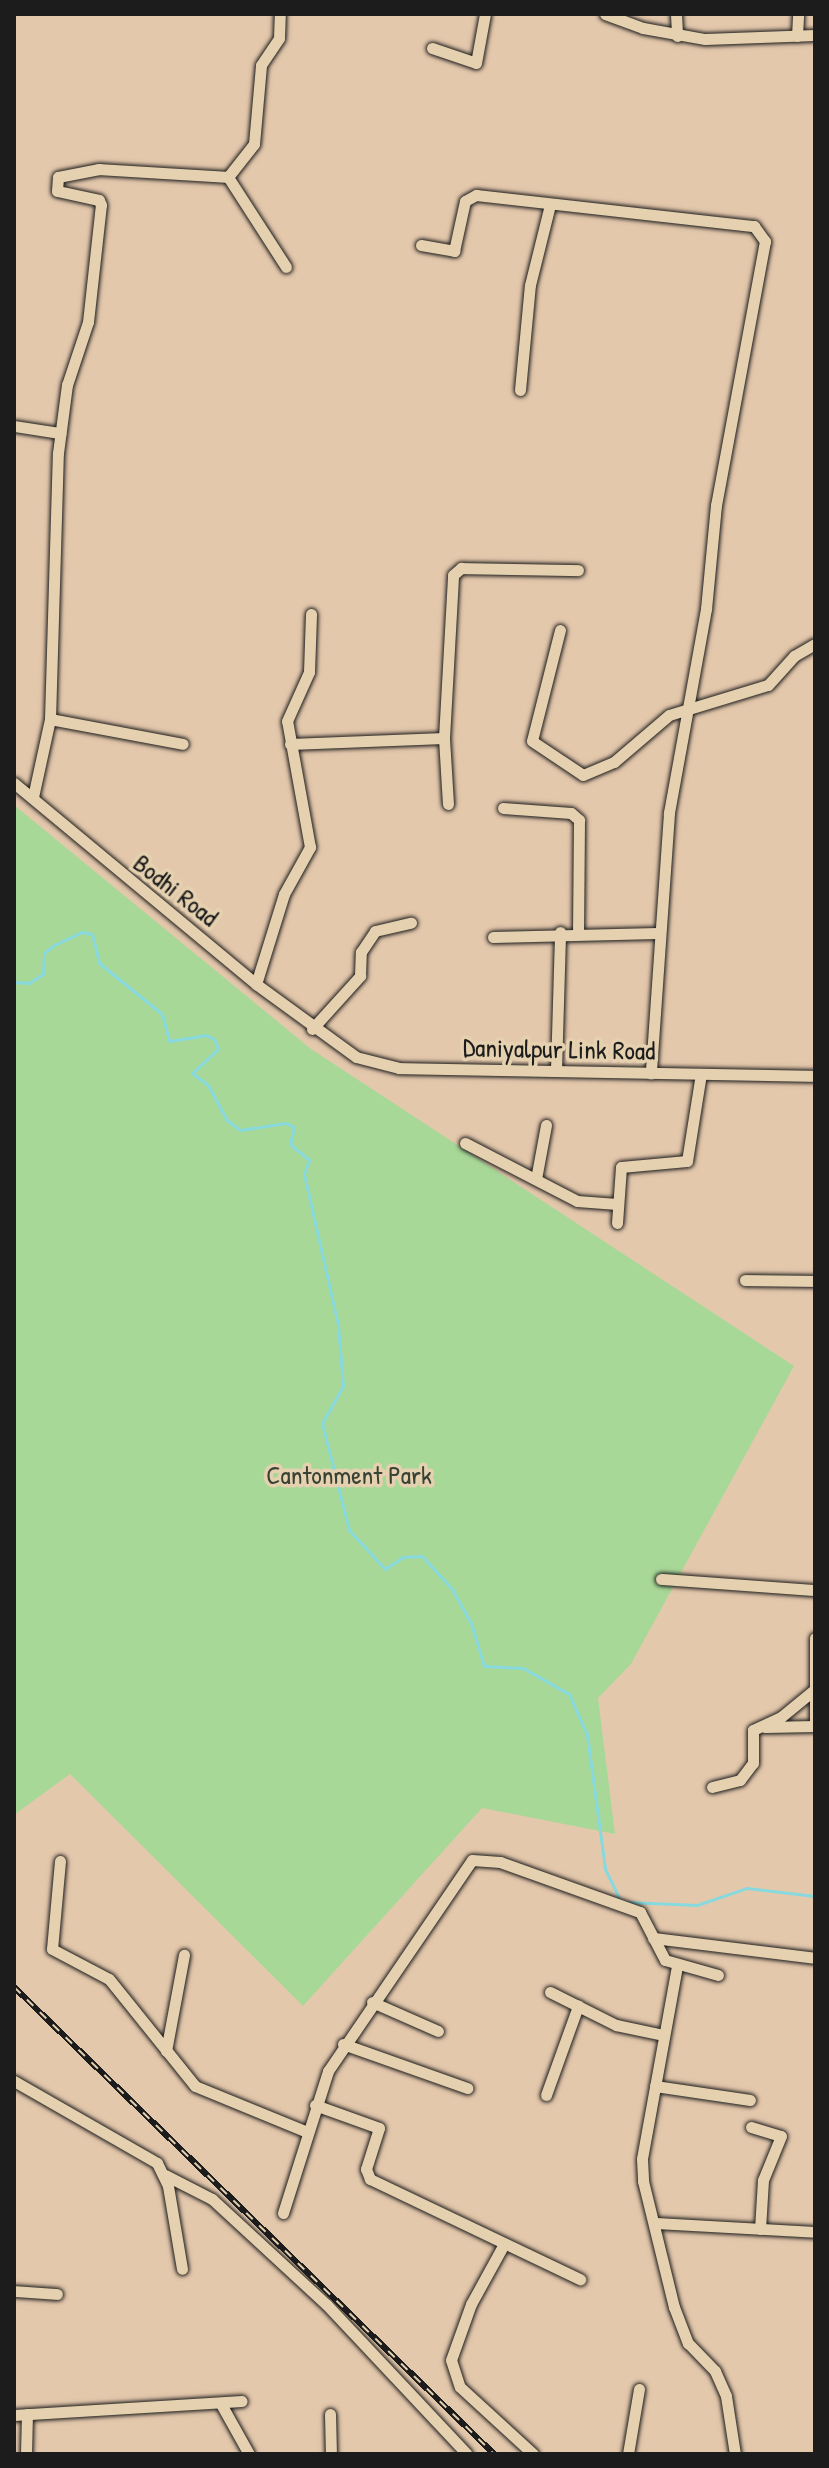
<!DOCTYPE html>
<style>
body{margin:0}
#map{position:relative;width:829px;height:2468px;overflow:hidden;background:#e4c8ac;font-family:"Patrick Hand",sans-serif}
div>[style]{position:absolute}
.green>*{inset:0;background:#a8d898}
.stream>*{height:3px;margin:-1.5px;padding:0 1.5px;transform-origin:1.5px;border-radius:1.5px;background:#87d9de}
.roads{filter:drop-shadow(0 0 2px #1c1c1c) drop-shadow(0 0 2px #1c1c1c)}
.minor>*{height:11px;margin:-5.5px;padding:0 5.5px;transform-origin:5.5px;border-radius:5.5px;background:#e5d1af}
.rail>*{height:6px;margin-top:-3px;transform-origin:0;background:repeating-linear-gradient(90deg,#e5d1af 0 9px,#1c1c1c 0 18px);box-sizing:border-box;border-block:2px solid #1c1c1c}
span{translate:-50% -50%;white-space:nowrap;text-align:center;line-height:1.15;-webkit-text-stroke:7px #e5d1af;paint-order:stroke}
.street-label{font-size:26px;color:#1c1c1c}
.park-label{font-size:26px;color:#384235}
.frame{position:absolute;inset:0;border:16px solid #1c1c1c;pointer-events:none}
</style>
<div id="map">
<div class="green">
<div style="clip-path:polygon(14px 805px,311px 1049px,794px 1366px,631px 1664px,598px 1698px,615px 1834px,482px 1808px,303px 2006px,70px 1774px,14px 1815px)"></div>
</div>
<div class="stream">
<div style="left:14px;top:982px;width:15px;rotate:4deg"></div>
<div style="left:29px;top:983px;width:17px;rotate:-33deg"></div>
<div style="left:43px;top:974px;width:21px;rotate:-87deg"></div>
<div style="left:44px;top:953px;width:13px;rotate:-39deg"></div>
<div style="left:54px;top:945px;width:31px;rotate:-25deg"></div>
<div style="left:82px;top:932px;width:10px;rotate:11deg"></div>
<div style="left:92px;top:934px;width:30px;rotate:76deg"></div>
<div style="left:99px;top:963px;width:81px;rotate:39deg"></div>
<div style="left:162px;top:1014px;width:28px;rotate:75deg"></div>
<div style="left:169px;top:1041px;width:37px;rotate:-9deg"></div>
<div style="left:206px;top:1035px;width:9px;rotate:27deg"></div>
<div style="left:214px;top:1039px;width:11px;rotate:68deg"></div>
<div style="left:218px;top:1049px;width:35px;rotate:137deg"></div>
<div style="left:192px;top:1073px;width:20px;rotate:37deg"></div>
<div style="left:208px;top:1085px;width:40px;rotate:62deg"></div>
<div style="left:227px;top:1120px;width:16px;rotate:38deg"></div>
<div style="left:240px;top:1130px;width:47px;rotate:-8.7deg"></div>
<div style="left:286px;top:1123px;width:9px;rotate:27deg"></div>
<div style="left:294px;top:1127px;width:17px;rotate:103deg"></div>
<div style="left:290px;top:1144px;width:25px;rotate:40deg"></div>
<div style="left:309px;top:1160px;width:15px;rotate:110deg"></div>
<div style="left:304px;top:1174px;width:155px;rotate:77.3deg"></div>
<div style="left:338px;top:1325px;width:61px;rotate:85.3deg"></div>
<div style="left:343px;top:1386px;width:43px;rotate:119.6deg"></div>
<div style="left:322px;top:1423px;width:110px;rotate:75.8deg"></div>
<div style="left:349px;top:1530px;width:53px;rotate:47.3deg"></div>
<div style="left:385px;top:1569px;width:22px;rotate:-34deg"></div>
<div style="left:403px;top:1557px;width:19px;rotate:-3deg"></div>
<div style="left:422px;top:1556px;width:45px;rotate:47.7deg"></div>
<div style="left:452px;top:1589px;width:39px;rotate:61deg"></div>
<div style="left:471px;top:1623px;width:45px;rotate:73.2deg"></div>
<div style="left:484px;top:1666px;width:39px;rotate:3deg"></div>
<div style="left:523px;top:1668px;width:53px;rotate:29.5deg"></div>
<div style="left:569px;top:1694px;width:45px;rotate:66.3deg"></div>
<div style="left:587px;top:1735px;width:135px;rotate:82.3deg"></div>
<div style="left:605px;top:1869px;width:34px;rotate:64deg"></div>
<div style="left:627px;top:1902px;width:70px;rotate:2.5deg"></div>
<div style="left:697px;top:1905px;width:53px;rotate:-18.8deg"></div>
<div style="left:747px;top:1888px;width:68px;rotate:6.7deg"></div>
</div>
<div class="roads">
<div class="minor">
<div style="left:605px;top:14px;width:40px;rotate:20.2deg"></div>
<div style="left:643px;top:28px;width:63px;rotate:10.1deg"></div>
<div style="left:705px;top:39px;width:110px;rotate:-2.1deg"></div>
<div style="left:676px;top:14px;width:22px;rotate:87deg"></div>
<div style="left:797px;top:36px;width:22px;rotate:-87deg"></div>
<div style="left:432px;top:48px;width:46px;rotate:18.8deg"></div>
<div style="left:476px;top:63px;width:50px;rotate:-79.6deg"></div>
<div style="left:228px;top:177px;width:42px;rotate:-51.8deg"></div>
<div style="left:254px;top:144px;width:79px;rotate:-84.9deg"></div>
<div style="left:261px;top:65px;width:32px;rotate:-56deg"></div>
<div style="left:279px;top:38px;width:24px;rotate:-88deg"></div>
<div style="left:421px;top:245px;width:34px;rotate:10deg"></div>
<div style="left:454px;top:251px;width:51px;rotate:-77.6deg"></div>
<div style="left:465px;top:201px;width:13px;rotate:-29deg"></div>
<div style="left:476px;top:195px;width:280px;rotate:6.4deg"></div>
<div style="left:754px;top:226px;width:19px;rotate:54deg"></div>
<div style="left:765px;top:241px;width:269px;rotate:100.5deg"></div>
<div style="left:716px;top:505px;width:104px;rotate:95.5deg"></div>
<div style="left:706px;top:609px;width:207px;rotate:100.3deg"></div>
<div style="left:669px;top:813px;width:261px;rotate:94deg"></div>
<div style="left:520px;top:390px;width:105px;rotate:-84.6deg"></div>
<div style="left:530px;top:285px;width:82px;rotate:-76deg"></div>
<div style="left:14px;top:426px;width:47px;rotate:8.7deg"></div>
<div style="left:560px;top:630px;width:114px;rotate:104.2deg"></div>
<div style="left:532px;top:741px;width:61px;rotate:33.7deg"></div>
<div style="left:583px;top:775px;width:34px;rotate:-23deg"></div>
<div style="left:614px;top:762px;width:72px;rotate:-40.5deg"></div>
<div style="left:669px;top:715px;width:103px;rotate:-16.9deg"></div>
<div style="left:768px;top:685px;width:39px;rotate:-48deg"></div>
<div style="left:794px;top:656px;width:24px;rotate:-30deg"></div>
<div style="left:50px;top:719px;width:135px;rotate:10.6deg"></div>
<div style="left:290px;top:744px;width:154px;rotate:-2.2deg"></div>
<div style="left:14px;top:783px;width:315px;rotate:39.7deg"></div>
<div style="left:256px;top:984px;width:124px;rotate:36.1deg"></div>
<div style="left:356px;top:1057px;width:44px;rotate:14.3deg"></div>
<div style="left:399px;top:1068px;width:416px;rotate:1.1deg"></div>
<div style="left:33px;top:797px;width:80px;rotate:-77.7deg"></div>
<div style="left:50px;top:719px;width:266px;rotate:-88.3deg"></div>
<div style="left:58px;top:453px;width:69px;rotate:-82.5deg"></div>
<div style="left:67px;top:385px;width:66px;rotate:-71.6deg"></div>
<div style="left:88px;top:322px;width:118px;rotate:-83.7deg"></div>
<div style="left:101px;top:205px;width:5px;rotate:-112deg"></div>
<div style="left:99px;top:200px;width:43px;rotate:-167.9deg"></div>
<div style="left:57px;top:191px;width:14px;rotate:-86deg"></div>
<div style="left:58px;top:177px;width:42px;rotate:-11deg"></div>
<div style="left:99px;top:169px;width:129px;rotate:3.5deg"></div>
<div style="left:228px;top:177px;width:107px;rotate:57.2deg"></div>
<div style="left:448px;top:804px;width:66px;rotate:-93.5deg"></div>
<div style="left:444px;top:738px;width:163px;rotate:-86.8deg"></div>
<div style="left:453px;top:575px;width:11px;rotate:-41deg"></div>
<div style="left:461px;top:568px;width:117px;rotate:1deg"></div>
<div style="left:503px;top:808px;width:68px;rotate:4.2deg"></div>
<div style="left:571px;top:813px;width:11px;rotate:41deg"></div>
<div style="left:579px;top:820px;width:112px;rotate:90.5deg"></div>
<div style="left:493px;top:937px;width:164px;rotate:-1.4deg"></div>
<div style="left:256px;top:984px;width:94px;rotate:-72.7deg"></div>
<div style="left:284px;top:894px;width:54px;rotate:-61deg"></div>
<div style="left:310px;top:847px;width:128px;rotate:-100.3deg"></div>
<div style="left:287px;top:721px;width:54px;rotate:-65.8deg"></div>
<div style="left:309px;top:672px;width:58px;rotate:-88deg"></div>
<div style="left:312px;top:1029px;width:72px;rotate:-47.8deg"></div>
<div style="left:360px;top:976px;width:24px;rotate:-88deg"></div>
<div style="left:361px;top:952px;width:25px;rotate:-56deg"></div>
<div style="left:375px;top:931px;width:37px;rotate:-13deg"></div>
<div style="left:556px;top:1070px;width:138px;rotate:-88.3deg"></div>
<div style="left:465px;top:1143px;width:126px;rotate:27.4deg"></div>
<div style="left:577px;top:1201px;width:40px;rotate:4.3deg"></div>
<div style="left:536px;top:1179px;width:55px;rotate:-79.5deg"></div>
<div style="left:617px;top:1223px;width:56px;rotate:-85.9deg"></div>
<div style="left:621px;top:1167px;width:66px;rotate:-5.2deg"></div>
<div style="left:687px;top:1161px;width:88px;rotate:-80.9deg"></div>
<div style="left:745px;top:1280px;width:70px;rotate:0.8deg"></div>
<div style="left:661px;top:1579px;width:154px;rotate:4.1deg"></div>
<div style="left:815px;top:1638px;width:87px;rotate:90deg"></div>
<div style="left:765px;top:1727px;width:50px;rotate:-1.1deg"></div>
<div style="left:712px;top:1787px;width:29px;rotate:-14deg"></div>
<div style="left:740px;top:1780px;width:21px;rotate:-53deg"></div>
<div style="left:753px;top:1763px;width:33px;rotate:-90deg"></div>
<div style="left:753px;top:1730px;width:31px;rotate:-25deg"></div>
<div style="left:781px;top:1717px;width:43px;rotate:-39.3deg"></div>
<div style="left:60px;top:1861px;width:88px;rotate:95.2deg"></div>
<div style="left:52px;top:1949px;width:64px;rotate:27.8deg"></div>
<div style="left:109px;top:1979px;width:137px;rotate:51.2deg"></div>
<div style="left:195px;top:2086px;width:121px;rotate:22.3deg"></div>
<div style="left:653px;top:1938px;width:163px;rotate:7deg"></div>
<div style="left:677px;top:1966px;width:196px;rotate:100.3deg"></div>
<div style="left:642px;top:2159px;width:22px;rotate:87deg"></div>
<div style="left:643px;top:2181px;width:130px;rotate:76.2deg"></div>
<div style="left:674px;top:2307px;width:39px;rotate:69deg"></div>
<div style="left:688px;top:2343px;width:39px;rotate:46deg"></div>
<div style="left:715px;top:2371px;width:27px;rotate:66deg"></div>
<div style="left:726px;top:2396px;width:59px;rotate:81.2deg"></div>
<div style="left:550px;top:1992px;width:74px;rotate:26.6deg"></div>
<div style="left:616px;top:2025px;width:49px;rotate:11.8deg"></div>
<div style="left:372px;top:2002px;width:72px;rotate:23.7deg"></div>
<div style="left:343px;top:2044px;width:132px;rotate:19.5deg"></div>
<div style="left:166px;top:2051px;width:98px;rotate:-79.4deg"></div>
<div style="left:14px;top:2081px;width:165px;rotate:29.8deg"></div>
<div style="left:157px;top:2163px;width:25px;rotate:64deg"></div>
<div style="left:168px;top:2186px;width:84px;rotate:80.4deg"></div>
<div style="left:655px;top:2086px;width:96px;rotate:8.4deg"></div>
<div style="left:546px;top:2095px;width:95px;rotate:-70.2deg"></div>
<div style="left:315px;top:2105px;width:68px;rotate:19.8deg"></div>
<div style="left:379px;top:2128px;width:43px;rotate:107.6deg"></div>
<div style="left:366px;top:2169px;width:11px;rotate:68deg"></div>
<div style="left:370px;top:2179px;width:233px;rotate:25.5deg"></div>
<div style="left:751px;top:2127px;width:31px;rotate:17deg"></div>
<div style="left:781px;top:2136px;width:48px;rotate:112.2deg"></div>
<div style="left:763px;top:2180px;width:49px;rotate:93.5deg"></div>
<div style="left:165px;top:2175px;width:53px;rotate:27.1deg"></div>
<div style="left:212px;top:2199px;width:156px;rotate:42.7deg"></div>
<div style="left:327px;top:2305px;width:204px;rotate:46.8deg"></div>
<div style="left:283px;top:2213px;width:149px;rotate:-72.4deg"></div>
<div style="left:328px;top:2071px;width:255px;rotate:-55.7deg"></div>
<div style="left:472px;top:1860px;width:28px;rotate:4deg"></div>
<div style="left:500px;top:1862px;width:149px;rotate:19.7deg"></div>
<div style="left:640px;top:1912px;width:54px;rotate:62.5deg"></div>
<div style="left:665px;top:1960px;width:55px;rotate:15.8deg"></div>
<div style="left:656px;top:2223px;width:159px;rotate:3.2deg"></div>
<div style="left:504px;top:2244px;width:68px;rotate:118.8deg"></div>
<div style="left:471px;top:2304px;width:59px;rotate:109.7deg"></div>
<div style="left:451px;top:2360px;width:28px;rotate:72deg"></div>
<div style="left:460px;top:2387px;width:99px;rotate:42.5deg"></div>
<div style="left:14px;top:2291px;width:43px;rotate:4deg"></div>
<div style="left:221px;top:2404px;width:57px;rotate:60.8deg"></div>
<div style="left:330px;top:2414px;width:40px;rotate:88.6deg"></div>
<div style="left:14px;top:2415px;width:228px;rotate:-3.5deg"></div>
<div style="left:26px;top:2454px;width:40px;rotate:-88.6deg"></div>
<div style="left:628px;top:2454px;width:66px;rotate:-80.4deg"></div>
</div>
</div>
<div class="rail">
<div style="left:14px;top:1987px;width:670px;rotate:44.21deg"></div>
</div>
<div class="street-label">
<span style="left:176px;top:890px;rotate:38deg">Bodhi Road</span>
<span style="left:559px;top:1049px;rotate:1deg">Daniyalpur Link Road</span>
</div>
<div class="park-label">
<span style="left:349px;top:1475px">Cantonment Park</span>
</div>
<div class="frame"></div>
</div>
